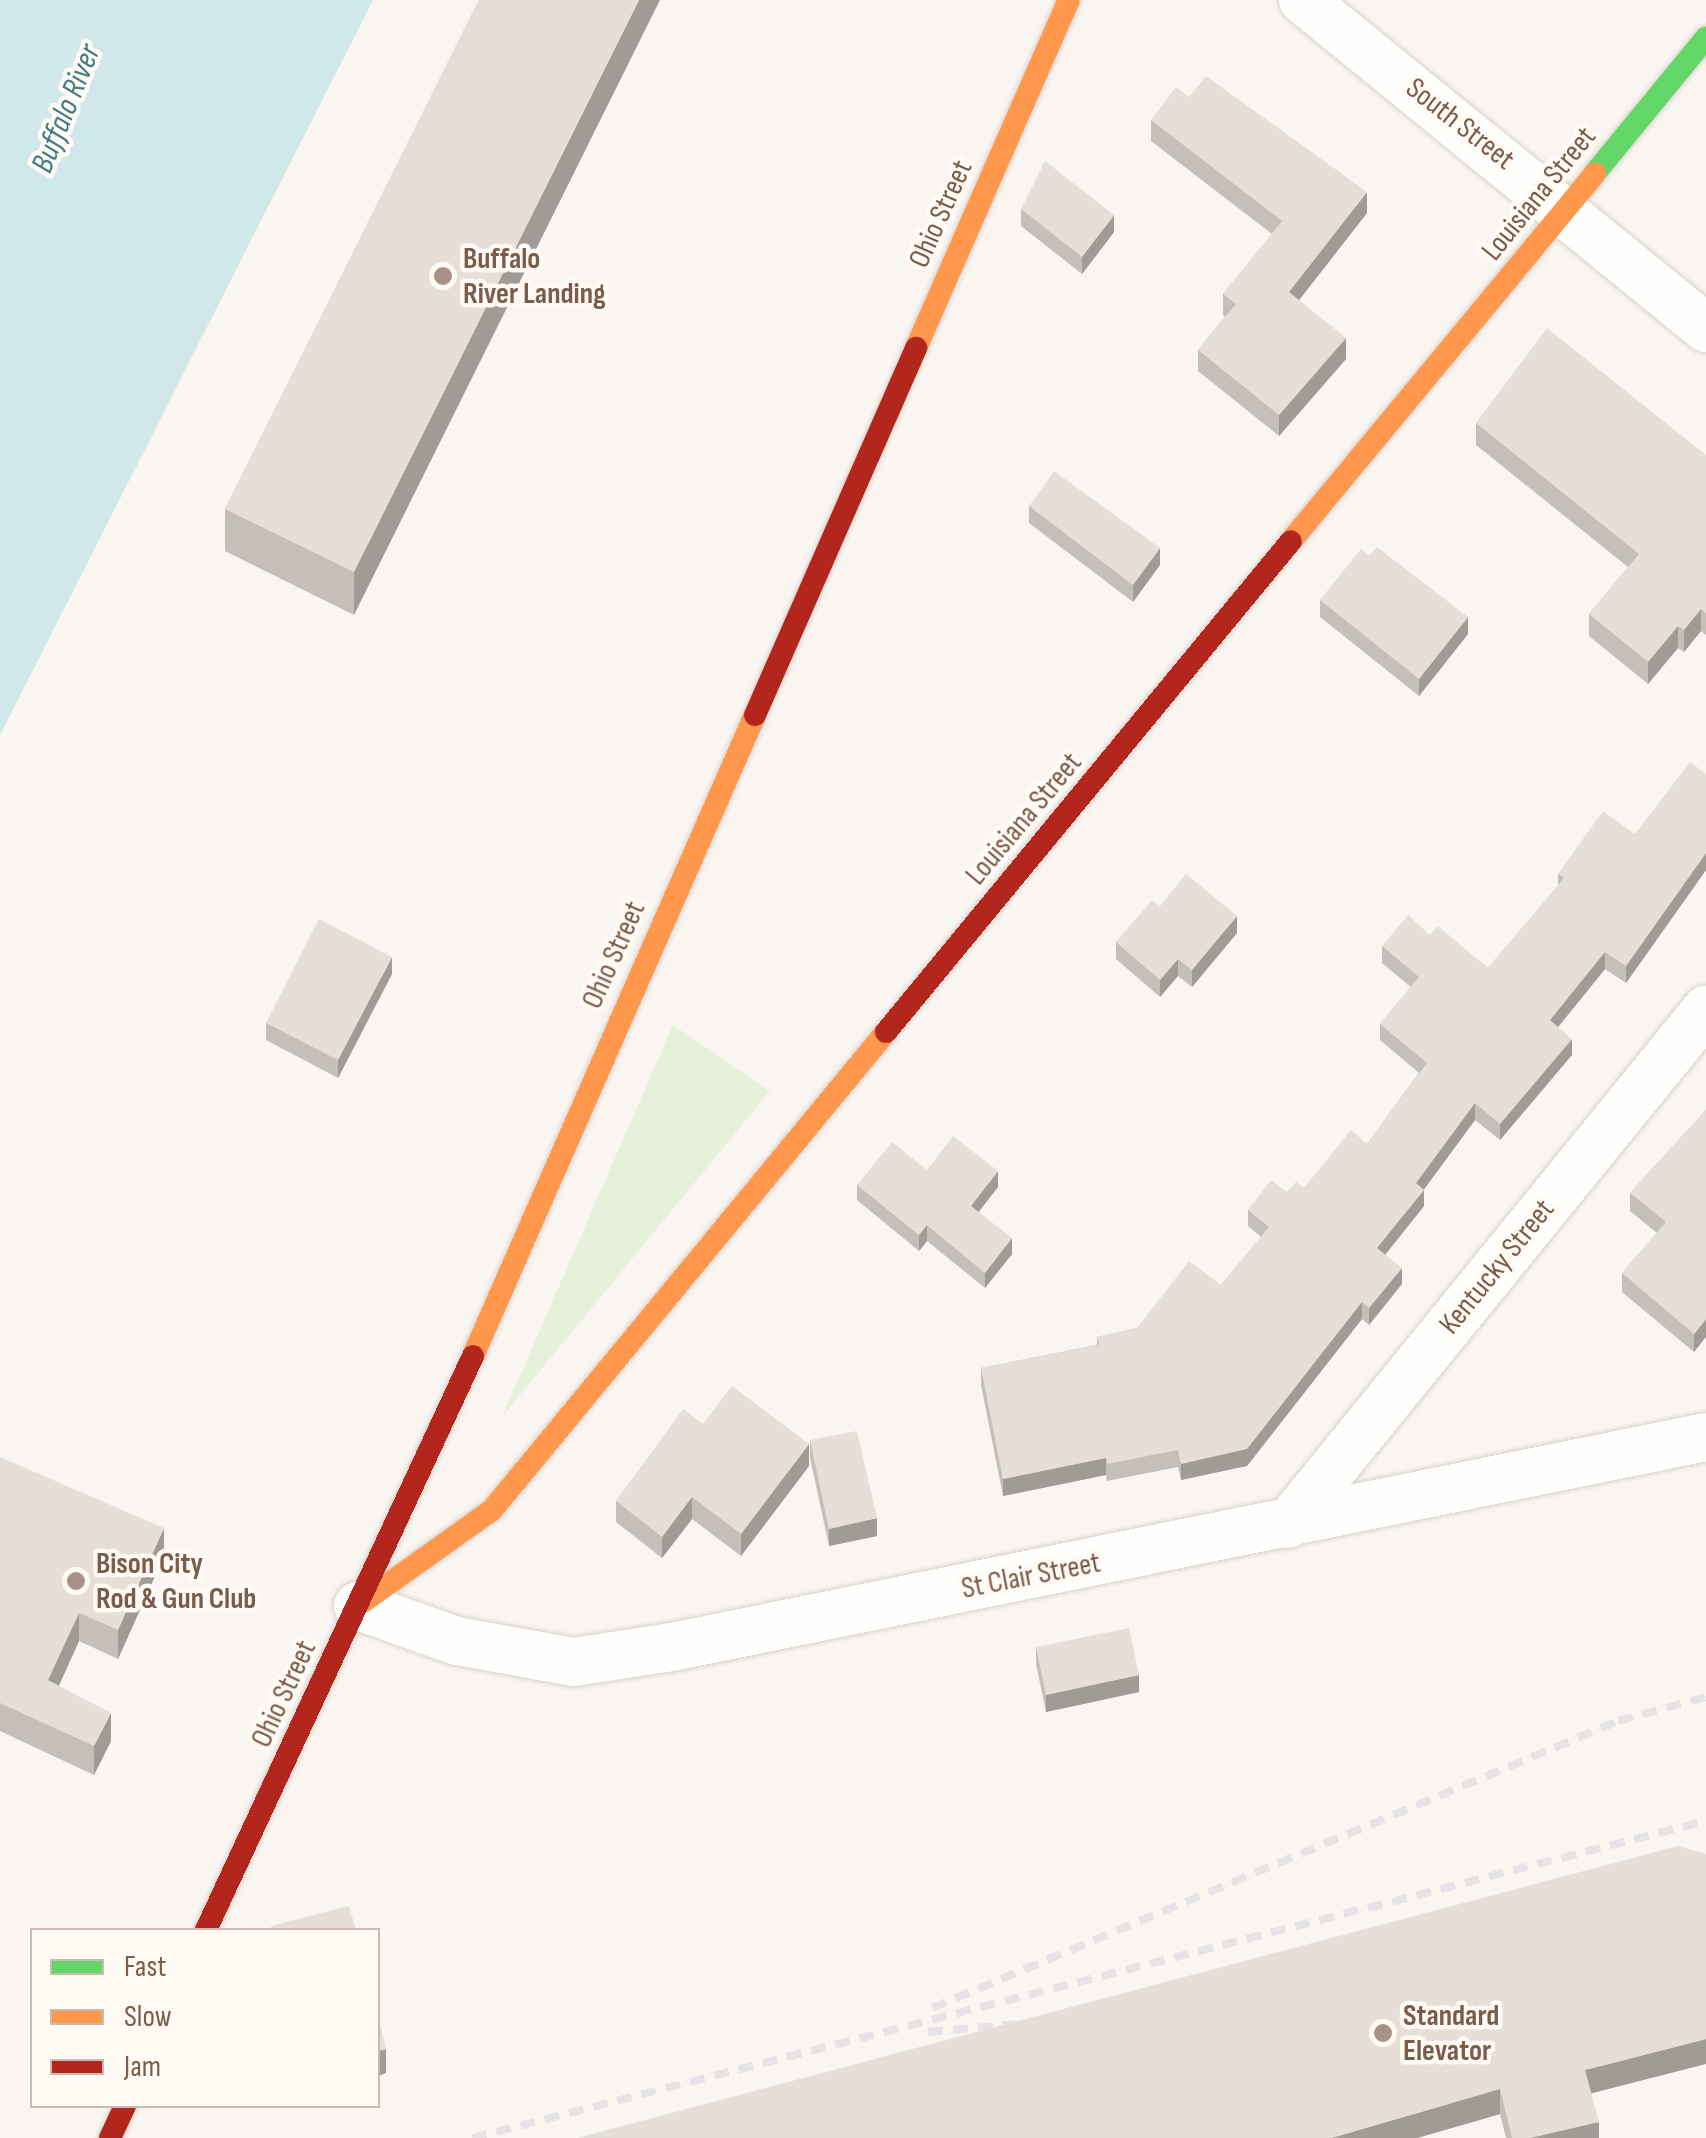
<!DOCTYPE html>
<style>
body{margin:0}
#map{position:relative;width:1706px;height:2138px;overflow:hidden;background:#f9f5f0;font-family:"Sofia Sans Condensed",sans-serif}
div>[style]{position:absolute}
.green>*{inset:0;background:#e7f0db}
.water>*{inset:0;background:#d0e8ea}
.roads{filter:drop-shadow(0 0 2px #d7d1cb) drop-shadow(0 0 2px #d7d1cb)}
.street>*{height:48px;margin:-24px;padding:0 24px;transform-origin:24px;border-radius:24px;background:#fefefd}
.fast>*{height:22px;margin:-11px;padding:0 11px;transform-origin:11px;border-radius:11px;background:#63d668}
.slow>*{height:22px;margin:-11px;padding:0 11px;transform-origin:11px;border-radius:11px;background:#ff974d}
.jam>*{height:22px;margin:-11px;padding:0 11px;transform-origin:11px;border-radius:11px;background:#b3261e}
.rail>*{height:8px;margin-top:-4px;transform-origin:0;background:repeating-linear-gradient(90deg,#e6e3e7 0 15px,transparent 0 25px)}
.wall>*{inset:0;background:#c6bfb9}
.shaded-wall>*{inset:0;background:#a19b96}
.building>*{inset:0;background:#e6ded7}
.dots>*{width:28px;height:28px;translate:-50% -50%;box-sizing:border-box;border:5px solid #fffaf3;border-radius:50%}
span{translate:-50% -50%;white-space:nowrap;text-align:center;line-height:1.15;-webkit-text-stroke:9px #fffaf3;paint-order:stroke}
.street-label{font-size:30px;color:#7a5c4d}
.poi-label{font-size:30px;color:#7a5c4d;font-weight:700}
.left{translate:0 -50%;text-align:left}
.water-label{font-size:32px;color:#437c86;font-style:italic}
.legend{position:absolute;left:30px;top:1928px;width:350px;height:180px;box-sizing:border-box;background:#fffaf3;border:2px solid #cabbb1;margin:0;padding:12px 18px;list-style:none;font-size:30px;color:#7a5c4d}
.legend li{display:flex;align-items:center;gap:20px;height:50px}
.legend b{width:50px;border:2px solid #cabbb1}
</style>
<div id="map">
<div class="green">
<div style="clip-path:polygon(673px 1025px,770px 1091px,502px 1417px)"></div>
</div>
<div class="water">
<div style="clip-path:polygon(0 0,373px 0,0 735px)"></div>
</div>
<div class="roads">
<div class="street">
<div style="left:1303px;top:0;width:520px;rotate:39.14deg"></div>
<div style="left:1288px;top:1524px;width:663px;rotate:-50.88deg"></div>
<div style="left:358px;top:1606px;width:105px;rotate:19.5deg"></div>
<div style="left:457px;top:1641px;width:119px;rotate:10.2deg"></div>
<div style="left:574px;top:1662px;width:99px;rotate:-8.7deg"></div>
<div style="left:672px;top:1647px;width:1055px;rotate:-11.48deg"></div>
</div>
<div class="fast">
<div style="left:1595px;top:173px;width:175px;rotate:-50.6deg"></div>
</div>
<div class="slow">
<div style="left:916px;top:348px;width:380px;rotate:-66.3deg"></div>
<div style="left:1291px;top:541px;width:477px;rotate:-50.4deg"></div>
<div style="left:473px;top:1356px;width:700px;rotate:-66.25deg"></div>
<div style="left:363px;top:1602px;width:158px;rotate:-35.5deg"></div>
<div style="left:492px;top:1510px;width:619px;rotate:-50.5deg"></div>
</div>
<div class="jam">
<div style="left:755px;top:715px;width:401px;rotate:-66.3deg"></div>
<div style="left:886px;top:1032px;width:636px;rotate:-50.48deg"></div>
<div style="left:206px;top:1930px;width:633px;rotate:-65.05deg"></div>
<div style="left:110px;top:2138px;width:35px;rotate:-65deg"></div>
</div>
</div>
<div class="rail">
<div style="left:932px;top:2008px;width:744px;rotate:-22.7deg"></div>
<div style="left:1618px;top:1721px;width:91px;rotate:-15.3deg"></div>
<div style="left:928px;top:2032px;width:100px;rotate:-5.1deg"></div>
<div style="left:472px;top:2138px;width:1274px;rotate:-14.41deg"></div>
</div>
<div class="wall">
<div style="clip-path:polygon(479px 0,354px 615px,225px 551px,225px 509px)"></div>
<div style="clip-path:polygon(1189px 97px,1367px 213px,1299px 300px,1346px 359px,1279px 436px,1198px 371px,1198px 350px,1225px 317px,1223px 315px,1223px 294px,1272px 234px,1151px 141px,1151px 120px)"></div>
<div style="clip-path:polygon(1021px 209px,1114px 232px,1082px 274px,1021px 226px)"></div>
<div style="clip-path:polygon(1476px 423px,1706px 455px,1706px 635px,1701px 631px,1684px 652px,1678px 648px,1648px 684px,1589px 636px,1589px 614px,1628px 567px,1476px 445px)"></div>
<div style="clip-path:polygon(1029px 506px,1160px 565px,1133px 602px,1029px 523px)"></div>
<div style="clip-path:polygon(1369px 556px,1468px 634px,1419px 696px,1320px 617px,1320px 600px)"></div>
<div style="clip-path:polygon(1706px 774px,1706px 870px,1626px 983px,1605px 969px,1558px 1027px,1572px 1055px,1500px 1140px,1475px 1120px,1424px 1189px,1424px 1206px,1385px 1255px,1402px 1284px,1369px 1325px,1362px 1319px,1247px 1466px,1181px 1480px,1178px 1467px,1107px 1481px,1106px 1475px,1003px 1496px,981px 1385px,981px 1368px,1097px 1345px,1097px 1337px,1137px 1328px,1221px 1285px,1261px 1237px,1248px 1226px,1248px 1210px,1287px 1192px,1304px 1188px,1367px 1144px,1419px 1073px,1380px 1040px,1380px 1024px,1411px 987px,1382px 963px,1382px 946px,1430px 935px,1488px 968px,1558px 886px,1558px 874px,1635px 834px)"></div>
<div style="clip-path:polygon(1160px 906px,1237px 933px,1192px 987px,1178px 976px,1160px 997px,1116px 959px,1116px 942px)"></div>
<div style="clip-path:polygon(392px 974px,338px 1078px,266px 1040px,266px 1023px)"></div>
<div style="clip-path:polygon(1706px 1110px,1694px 1352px,1622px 1292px,1622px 1273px,1657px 1233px,1630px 1211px,1630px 1193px)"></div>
<div style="clip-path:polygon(927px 1170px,998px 1187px,979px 1212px,1012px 1254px,985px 1288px,927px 1241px,919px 1251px,857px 1200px,857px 1185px)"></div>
<div style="clip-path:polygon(703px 1424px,809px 1466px,741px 1556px,692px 1519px,662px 1558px,616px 1522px,616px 1501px)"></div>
<div style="clip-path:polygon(810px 1440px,877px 1536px,829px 1546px,810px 1458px)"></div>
<div style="clip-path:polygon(0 1457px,164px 1556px,118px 1659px,79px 1641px,59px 1686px,111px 1741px,94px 1775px,0 1731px)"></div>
<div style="clip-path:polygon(1036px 1647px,1139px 1692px,1046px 1712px,1036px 1664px)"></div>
<div style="clip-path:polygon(1678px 1846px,1591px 2093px,1599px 2138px,1506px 2138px,1500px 2114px,1417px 2138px)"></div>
</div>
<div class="shaded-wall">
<div style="clip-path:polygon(639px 0,660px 0,354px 615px,354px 572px)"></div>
<div style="clip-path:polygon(1367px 192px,1367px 213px,1289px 313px,1289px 292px)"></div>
<div style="clip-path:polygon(1114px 215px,1114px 232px,1082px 274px,1082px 257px)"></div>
<div style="clip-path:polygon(1346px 338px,1346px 359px,1279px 436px,1279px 415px)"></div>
<div style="clip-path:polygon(1160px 548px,1160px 565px,1133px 602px,1133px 585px)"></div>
<div style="clip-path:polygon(1701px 609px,1701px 631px,1684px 652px,1684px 630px)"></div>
<div style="clip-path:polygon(1468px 617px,1468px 634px,1419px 696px,1419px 679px)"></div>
<div style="clip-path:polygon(1678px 626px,1678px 648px,1648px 684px,1648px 662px)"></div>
<div style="clip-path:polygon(1706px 853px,1706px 870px,1626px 983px,1626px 966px)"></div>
<div style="clip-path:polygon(1237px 916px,1237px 933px,1192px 987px,1192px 970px)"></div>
<div style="clip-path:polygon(1605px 952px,1605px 969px,1550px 1037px,1550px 1020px)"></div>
<div style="clip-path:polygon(392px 957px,392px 974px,338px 1078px,338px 1060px)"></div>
<div style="clip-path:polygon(1178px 959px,1178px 976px,1160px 997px,1160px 980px)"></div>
<div style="clip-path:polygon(1572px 1039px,1572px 1055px,1500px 1140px,1500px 1124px)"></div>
<div style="clip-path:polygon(1475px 1103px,1475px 1120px,1417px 1199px,1424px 1190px,1424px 1206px,1377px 1265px,1377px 1248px,1416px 1183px)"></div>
<div style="clip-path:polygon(998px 1171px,998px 1187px,971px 1221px,971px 1206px)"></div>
<div style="clip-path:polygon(927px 1225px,927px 1241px,919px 1251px,919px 1235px)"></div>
<div style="clip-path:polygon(1012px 1238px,1012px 1254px,985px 1288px,985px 1273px)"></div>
<div style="clip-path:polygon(1402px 1268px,1402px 1284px,1369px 1325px,1369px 1308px)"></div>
<div style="clip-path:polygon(1362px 1302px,1362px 1319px,1247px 1466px,1181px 1480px,1181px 1464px)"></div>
<div style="clip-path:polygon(1706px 1319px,1706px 1337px,1694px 1352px,1694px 1334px)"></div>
<div style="clip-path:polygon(809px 1444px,809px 1466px,741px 1556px,741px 1534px)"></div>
<div style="clip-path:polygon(1106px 1458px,1106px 1475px,1003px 1496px,1003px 1479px)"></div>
<div style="clip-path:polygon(692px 1497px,692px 1519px,662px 1558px,662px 1537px)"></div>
<div style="clip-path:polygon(877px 1518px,877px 1536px,829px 1546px,829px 1529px)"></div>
<div style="clip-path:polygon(164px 1528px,164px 1556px,118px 1659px,118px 1630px)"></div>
<div style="clip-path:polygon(79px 1613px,79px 1641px,48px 1709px,48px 1680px)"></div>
<div style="clip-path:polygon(1139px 1675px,1139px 1692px,1046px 1712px,1046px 1695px)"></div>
<div style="clip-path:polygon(111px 1713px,111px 1741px,94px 1775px,94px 1746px)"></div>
<div style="clip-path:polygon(1706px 2039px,1706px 2064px,1585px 2095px,1585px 2070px)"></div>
<div style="clip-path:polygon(386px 2049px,386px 2073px,378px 2076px,378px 2051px)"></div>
<div style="clip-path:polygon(1500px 2089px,1500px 2114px,1417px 2138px,1331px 2138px)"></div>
<div style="clip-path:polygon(1599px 2122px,1599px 2138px,1530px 2138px)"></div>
</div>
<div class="building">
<div style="clip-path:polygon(479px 0,639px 0,354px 572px,225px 509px)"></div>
<div style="clip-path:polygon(1206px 76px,1367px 192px,1289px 292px,1346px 338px,1279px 415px,1198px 350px,1236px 304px,1223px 294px,1282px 221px,1151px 120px,1176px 87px,1189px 97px)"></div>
<div style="clip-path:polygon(1045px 161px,1114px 215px,1082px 257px,1021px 209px)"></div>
<div style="clip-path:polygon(1547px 328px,1706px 455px,1706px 613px,1701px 609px,1684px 630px,1678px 626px,1648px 662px,1589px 614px,1639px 554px,1476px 423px)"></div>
<div style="clip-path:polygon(1054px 471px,1160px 548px,1133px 585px,1029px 506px)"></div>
<div style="clip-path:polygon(1377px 547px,1468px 617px,1419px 679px,1320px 600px,1361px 549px,1369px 556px)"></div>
<div style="clip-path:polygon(1690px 762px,1706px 774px,1706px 853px,1626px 966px,1605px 952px,1550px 1020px,1572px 1039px,1500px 1124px,1475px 1103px,1416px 1183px,1424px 1190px,1377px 1248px,1402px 1268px,1369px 1308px,1362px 1302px,1247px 1449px,1181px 1464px,1178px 1450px,1107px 1464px,1106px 1458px,1003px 1479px,981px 1368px,1099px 1345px,1097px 1337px,1137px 1328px,1189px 1261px,1221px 1285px,1269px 1227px,1248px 1210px,1271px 1180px,1287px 1192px,1296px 1182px,1304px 1188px,1351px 1130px,1367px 1144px,1427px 1063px,1380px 1024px,1419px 977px,1382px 946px,1408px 915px,1430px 935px,1438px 926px,1488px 968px,1564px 878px,1558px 874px,1603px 811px,1635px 834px)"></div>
<div style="clip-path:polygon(1186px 874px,1237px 916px,1192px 970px,1178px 959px,1160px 980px,1116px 942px,1152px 900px,1160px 906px)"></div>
<div style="clip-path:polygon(319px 919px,392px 957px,338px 1060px,266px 1023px)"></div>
<div style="clip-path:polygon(1706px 1110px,1706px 1319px,1694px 1334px,1622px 1273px,1666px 1222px,1630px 1193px)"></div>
<div style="clip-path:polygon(953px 1136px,998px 1171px,971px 1206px,1012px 1238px,985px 1273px,927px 1225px,919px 1235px,857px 1185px,892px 1142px,927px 1170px)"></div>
<div style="clip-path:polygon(732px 1386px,809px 1444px,741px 1534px,692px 1497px,662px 1537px,616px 1501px,683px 1409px,703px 1424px)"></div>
<div style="clip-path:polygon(857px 1431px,877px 1518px,829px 1529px,810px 1440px)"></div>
<div style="clip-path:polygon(0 1457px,164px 1528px,118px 1630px,79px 1613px,48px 1680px,111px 1713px,94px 1746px,0 1703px)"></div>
<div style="clip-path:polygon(1129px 1628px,1139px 1675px,1046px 1695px,1036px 1647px)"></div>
<div style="clip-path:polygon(1678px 1846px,1706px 1854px,1706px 2039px,1585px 2070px,1599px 2122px,1530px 2138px,1512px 2138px,1500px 2089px,1331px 2138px,577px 2138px)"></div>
<div style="clip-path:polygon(349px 1906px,356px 1930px,272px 1930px,271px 1926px)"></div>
<div style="clip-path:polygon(378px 2015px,386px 2049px,378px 2051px)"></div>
</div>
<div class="dots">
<div style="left:443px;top:276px;background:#a69286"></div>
<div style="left:76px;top:1581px;background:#a69286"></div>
<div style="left:1383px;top:2033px;background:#a69286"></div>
</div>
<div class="street-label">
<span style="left:1460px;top:124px;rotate:38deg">South Street</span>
<span style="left:1539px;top:194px;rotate:-51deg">Louisiana Street</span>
<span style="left:941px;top:214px;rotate:-66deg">Ohio Street</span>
<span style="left:1024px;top:819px;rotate:-50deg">Louisiana Street</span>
<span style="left:614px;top:955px;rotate:-66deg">Ohio Street</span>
<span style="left:1497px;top:1267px;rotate:-51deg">Kentucky Street</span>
<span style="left:1031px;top:1576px;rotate:-11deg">St Clair Street</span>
<span style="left:284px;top:1694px;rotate:-65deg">Ohio Street</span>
</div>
<div class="poi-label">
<span class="left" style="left:463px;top:276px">Buffalo<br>River Landing</span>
<span class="left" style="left:96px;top:1581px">Bison City<br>Rod &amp; Gun Club</span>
<span class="left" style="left:1403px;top:2033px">Standard<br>Elevator</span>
</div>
<div class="water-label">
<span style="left:67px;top:109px;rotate:-68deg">Buffalo River</span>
</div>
<ul class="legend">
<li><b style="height:12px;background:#63d668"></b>Fast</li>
<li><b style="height:12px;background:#ff974d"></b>Slow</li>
<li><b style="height:12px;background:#b3261e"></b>Jam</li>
</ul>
</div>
